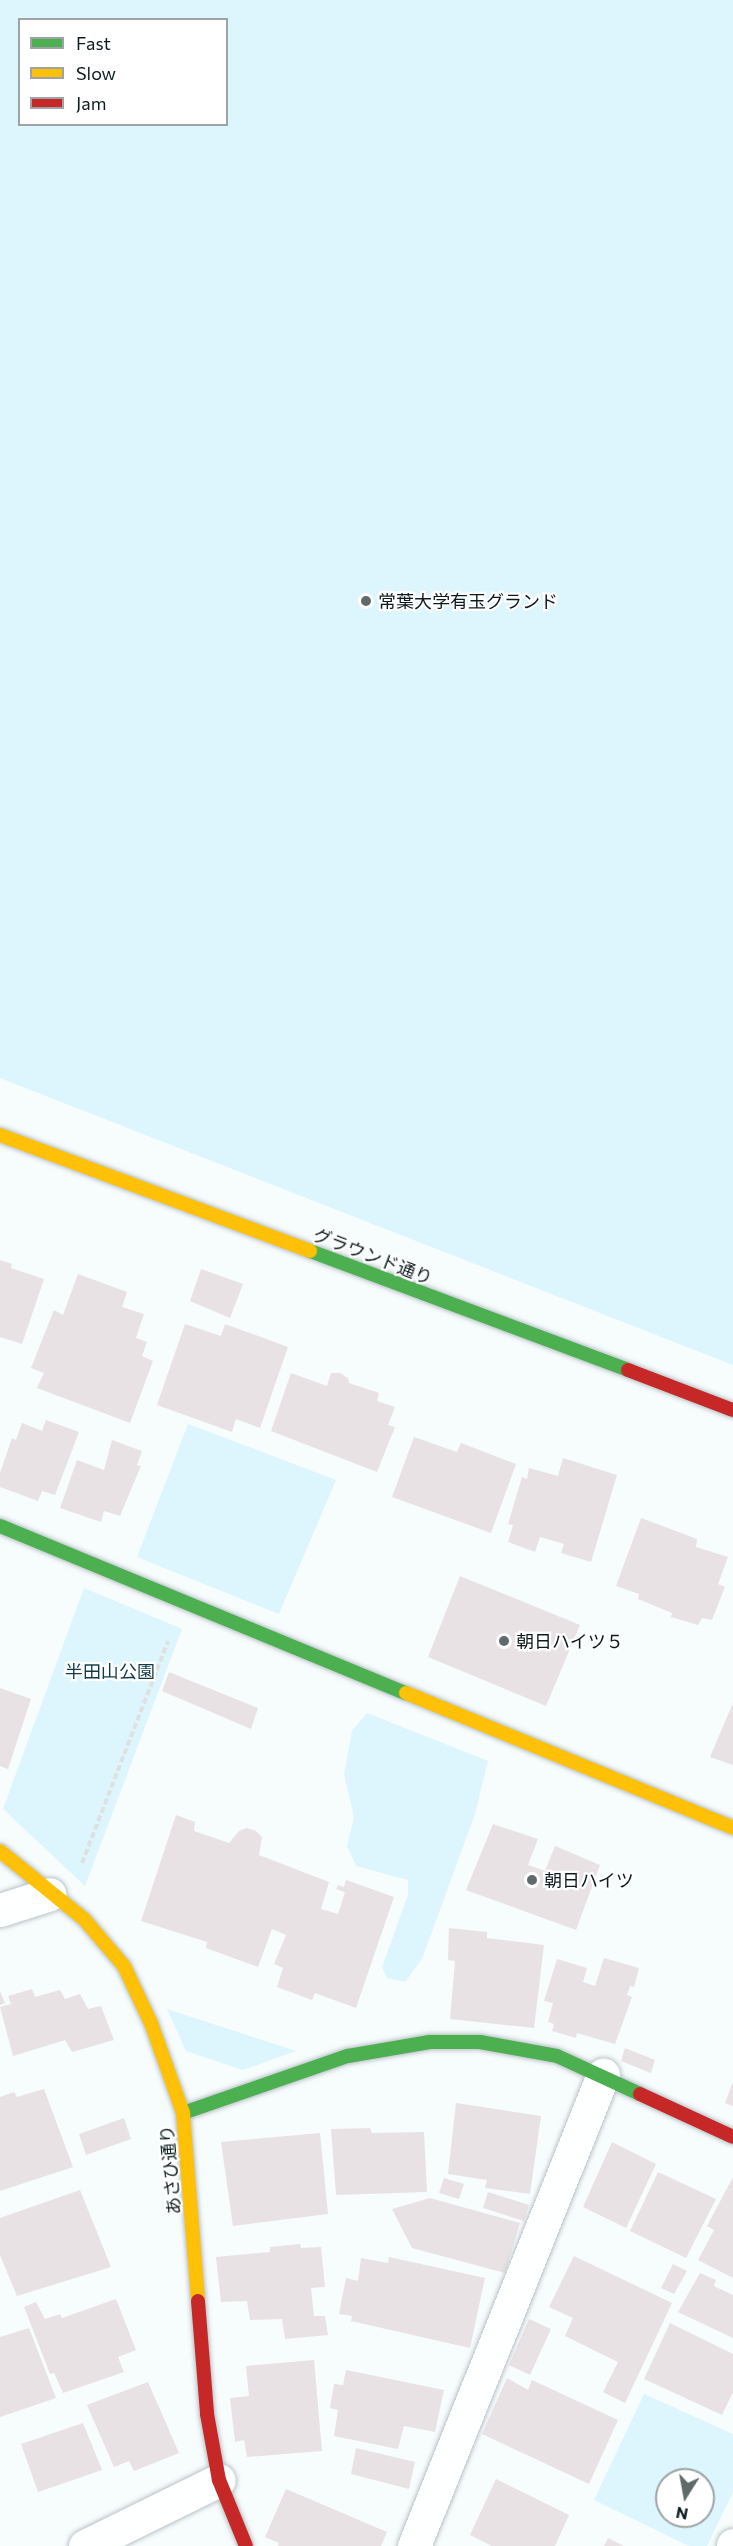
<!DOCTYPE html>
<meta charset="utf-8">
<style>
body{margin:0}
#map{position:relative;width:733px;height:2546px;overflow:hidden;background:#f7fcfd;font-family:Commissioner,"Noto Sans JP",sans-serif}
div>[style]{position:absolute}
.green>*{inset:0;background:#ddf5fc}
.building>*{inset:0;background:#e9e2e4}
.path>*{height:4px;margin-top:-2px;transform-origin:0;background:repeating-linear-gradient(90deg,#dfe1e1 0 6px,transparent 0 9px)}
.roads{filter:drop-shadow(0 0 2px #bac3c6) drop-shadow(0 0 2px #bac3c6)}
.street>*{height:33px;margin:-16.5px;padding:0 16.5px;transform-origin:16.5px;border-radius:16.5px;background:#feffff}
.fast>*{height:14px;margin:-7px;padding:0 7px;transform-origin:7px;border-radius:7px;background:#4caf50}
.slow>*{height:14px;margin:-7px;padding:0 7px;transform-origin:7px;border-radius:7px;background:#ffc107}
.jam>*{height:14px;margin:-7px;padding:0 7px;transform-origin:7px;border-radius:7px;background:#c62828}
.dots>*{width:16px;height:16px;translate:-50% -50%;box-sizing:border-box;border:3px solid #fff;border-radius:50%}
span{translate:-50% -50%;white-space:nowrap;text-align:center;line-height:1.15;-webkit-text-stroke:4.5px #fff;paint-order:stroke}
.poi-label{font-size:18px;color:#0d1b1f}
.left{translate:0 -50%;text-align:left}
.street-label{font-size:18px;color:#0d1b1f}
.park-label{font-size:18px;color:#123b47}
.legend{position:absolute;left:18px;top:18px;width:210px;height:108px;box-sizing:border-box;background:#fff;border:2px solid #9ea4a5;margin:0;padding:8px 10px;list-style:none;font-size:18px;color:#0d1b1f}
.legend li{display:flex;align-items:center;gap:12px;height:30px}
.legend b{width:30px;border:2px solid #9ea4a5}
.north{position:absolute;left:655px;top:2468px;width:60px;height:60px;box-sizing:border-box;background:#fff;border:2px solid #9ea4a5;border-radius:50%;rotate:191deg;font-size:16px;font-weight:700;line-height:24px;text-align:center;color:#0d1b1f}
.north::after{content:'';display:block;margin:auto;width:21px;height:27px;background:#5f6a6d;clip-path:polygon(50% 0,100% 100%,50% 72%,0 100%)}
</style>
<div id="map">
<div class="green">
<div style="clip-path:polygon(evenodd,0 0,733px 0,733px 1365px,0 1078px,0 0,20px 20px,226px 20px,226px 124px,20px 124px,20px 20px)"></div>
<div style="clip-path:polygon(188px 1424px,336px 1480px,279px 1614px,137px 1557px)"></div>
<div style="clip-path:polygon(84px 1588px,182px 1629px,85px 1886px,3px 1809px)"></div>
<div style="clip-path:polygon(367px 1713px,488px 1761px,475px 1814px,422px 1959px,405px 1982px,387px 1978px,382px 1967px,408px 1895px,408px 1880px,356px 1866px,347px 1846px,354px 1817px,344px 1774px,352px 1731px)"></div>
<div style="clip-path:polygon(167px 2009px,296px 2051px,243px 2070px,186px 2051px)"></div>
<div style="clip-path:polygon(evenodd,644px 2394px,733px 2434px,733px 2492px,707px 2546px,689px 2546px,594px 2500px,644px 2394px,667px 2480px,703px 2480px,703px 2516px,667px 2516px,667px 2480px)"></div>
</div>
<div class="building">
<div style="clip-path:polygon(0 1260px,12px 1264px,11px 1268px,44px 1279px,22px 1344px,0 1337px)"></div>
<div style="clip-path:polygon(201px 1269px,243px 1284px,230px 1318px,190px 1301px)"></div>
<div style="clip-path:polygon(78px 1274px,127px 1292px,122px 1307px,144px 1314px,136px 1338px,147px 1342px,142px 1356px,153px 1361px,130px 1423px,37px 1388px,44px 1373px,31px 1368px,54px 1310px,63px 1315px)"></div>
<div style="clip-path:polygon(185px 1324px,221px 1336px,225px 1324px,288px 1347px,260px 1428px,236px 1419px,232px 1432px,157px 1405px)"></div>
<div style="clip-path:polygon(291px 1373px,327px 1386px,331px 1373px,340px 1373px,348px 1378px,349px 1383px,379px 1393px,377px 1401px,395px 1407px,388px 1425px,395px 1427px,377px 1472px,271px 1431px)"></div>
<div style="clip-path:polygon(46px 1420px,79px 1432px,55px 1495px,42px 1491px,38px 1501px,0 1487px,0 1473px,12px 1438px,16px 1440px,22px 1423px,42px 1431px)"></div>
<div style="clip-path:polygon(414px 1437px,457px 1452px,461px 1443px,516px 1464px,491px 1533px,392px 1497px)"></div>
<div style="clip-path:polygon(112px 1440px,142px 1451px,137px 1465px,141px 1466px,120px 1516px,104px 1511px,101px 1522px,60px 1508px,77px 1460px,104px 1470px)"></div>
<div style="clip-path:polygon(563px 1458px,617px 1475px,591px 1562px,561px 1553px,564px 1544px,540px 1537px,535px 1552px,508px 1542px,513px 1525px,508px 1524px,522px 1477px,527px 1479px,529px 1468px,558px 1476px)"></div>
<div style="clip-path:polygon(641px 1518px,697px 1539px,696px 1547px,728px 1557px,718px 1584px,725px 1587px,712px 1620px,702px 1618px,698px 1625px,671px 1617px,672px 1613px,638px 1599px,639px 1594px,616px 1586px)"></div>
<div style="clip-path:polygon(460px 1576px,580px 1625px,546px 1706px,428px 1657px)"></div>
<div style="clip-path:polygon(169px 1672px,258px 1708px,251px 1729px,162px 1691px)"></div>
<div style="clip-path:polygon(0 1688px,31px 1699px,8px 1769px,0 1766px)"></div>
<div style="clip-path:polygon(733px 1703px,733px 1765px,710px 1757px)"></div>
<div style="clip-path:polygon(176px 1815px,195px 1822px,194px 1831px,229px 1843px,239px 1831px,247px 1828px,256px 1831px,262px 1837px,259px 1855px,329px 1882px,321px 1909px,338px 1914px,345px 1892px,336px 1889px,338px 1885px,344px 1887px,346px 1880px,394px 1897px,356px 2008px,315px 1993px,312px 2000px,277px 1987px,283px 1968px,274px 1964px,286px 1935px,272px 1929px,258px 1967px,206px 1948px,207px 1942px,141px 1921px)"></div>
<div style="clip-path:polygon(493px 1824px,538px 1839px,528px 1865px,545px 1871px,555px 1846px,600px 1865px,576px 1930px,466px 1890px)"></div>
<div style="clip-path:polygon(449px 1928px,487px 1932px,487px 1938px,544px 1945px,534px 2028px,450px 2019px,455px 1961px,448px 1960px)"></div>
<div style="clip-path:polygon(604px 1958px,639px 1968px,634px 1987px,630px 1986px,627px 1995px,632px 1997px,615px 2044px,577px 2033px,576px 2038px,552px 2031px,554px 2024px,548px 2022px,553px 2003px,544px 2001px,557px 1959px,587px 1968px,583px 1982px,595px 1986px)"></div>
<div style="clip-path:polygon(32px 1989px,35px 1997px,60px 1990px,65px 1999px,80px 1994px,88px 2009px,101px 2006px,114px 2040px,72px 2052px,65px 2040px,13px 2056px,0 2007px,11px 2004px,8px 1996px)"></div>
<div style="clip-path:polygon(0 1991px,5px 2003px,0 2005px)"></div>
<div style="clip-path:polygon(625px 2048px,655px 2060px,651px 2073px,621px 2061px)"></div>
<div style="clip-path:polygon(733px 2082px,733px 2106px,725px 2103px)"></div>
<div style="clip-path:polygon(44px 2089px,73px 2167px,0 2191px,0 2097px,14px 2092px,17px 2097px)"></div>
<div style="clip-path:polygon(456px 2103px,541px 2116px,530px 2194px,485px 2188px,487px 2180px,448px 2174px)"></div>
<div style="clip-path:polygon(124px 2118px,131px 2139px,86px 2155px,79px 2134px)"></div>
<div style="clip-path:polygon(370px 2128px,372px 2133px,424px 2132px,427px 2192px,336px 2195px,331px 2129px)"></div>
<div style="clip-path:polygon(320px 2133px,328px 2214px,233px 2226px,221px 2142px)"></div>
<div style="clip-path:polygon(612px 2142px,656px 2164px,626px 2228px,583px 2207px)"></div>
<div style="clip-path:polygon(658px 2172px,716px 2199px,686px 2258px,630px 2231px)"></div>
<div style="clip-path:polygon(733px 2177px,733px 2278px,698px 2260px,714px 2230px,707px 2226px)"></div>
<div style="clip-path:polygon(444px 2178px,464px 2184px,459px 2199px,439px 2193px)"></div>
<div style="clip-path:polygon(80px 2190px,111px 2267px,17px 2296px,0 2255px,0 2218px)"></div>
<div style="clip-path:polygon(488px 2192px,529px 2205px,524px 2221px,483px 2208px)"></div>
<div style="clip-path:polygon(430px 2198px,520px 2223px,505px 2273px,412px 2248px,392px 2209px)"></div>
<div style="clip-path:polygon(300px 2244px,301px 2248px,321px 2247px,325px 2287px,311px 2288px,314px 2316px,325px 2316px,328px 2335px,285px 2339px,282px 2319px,250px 2320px,247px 2301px,221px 2302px,216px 2257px,270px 2252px,270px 2247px)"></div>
<div style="clip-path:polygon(574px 2256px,672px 2303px,625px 2403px,603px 2392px,618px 2362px,565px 2336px,573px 2318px,549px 2307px)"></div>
<div style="clip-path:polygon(389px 2257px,485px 2278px,470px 2348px,351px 2321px,352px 2316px,339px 2314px,346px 2278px,358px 2281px,361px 2258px,388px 2263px)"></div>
<div style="clip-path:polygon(673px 2264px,687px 2271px,674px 2294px,661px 2288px)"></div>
<div style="clip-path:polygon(700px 2273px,716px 2280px,714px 2286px,733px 2295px,733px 2338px,678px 2312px)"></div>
<div style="clip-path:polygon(116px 2299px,136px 2350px,118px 2357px,124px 2372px,63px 2393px,54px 2373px,50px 2374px,24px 2307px,36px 2302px,45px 2319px,60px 2314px,62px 2318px)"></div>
<div style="clip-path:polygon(529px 2319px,551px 2329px,530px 2375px,509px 2365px)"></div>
<div style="clip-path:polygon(670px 2323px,733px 2354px,733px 2392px,722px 2415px,644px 2379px)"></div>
<div style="clip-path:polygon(29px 2328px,56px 2398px,0 2417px,0 2337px)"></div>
<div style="clip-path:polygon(314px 2360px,322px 2451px,247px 2457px,244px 2440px,235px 2442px,230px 2398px,249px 2396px,246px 2366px)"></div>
<div style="clip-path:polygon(346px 2370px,444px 2390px,435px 2432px,404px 2426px,398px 2449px,334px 2436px,338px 2410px,330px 2408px,334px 2384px,343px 2385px)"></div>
<div style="clip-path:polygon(507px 2378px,528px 2390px,532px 2380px,618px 2420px,589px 2484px,482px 2434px)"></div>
<div style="clip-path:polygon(148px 2382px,179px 2453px,134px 2471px,129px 2461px,114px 2467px,87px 2405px)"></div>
<div style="clip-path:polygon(83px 2423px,102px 2470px,38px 2492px,21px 2444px)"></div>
<div style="clip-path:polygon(356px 2448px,415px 2462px,409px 2489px,351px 2474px)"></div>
<div style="clip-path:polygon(496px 2479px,569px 2515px,555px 2546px,492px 2546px,470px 2535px)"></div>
<div style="clip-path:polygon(286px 2489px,387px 2532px,381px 2546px,278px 2546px,279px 2543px,265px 2537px)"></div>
<div style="clip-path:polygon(608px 2538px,624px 2546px,604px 2546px)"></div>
</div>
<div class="path">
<div style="left:82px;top:1863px;width:238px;rotate:-68.8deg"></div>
</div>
<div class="roads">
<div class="street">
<div style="left:0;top:1910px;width:52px;rotate:-17.7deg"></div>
<div style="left:85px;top:2546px;width:149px;rotate:-26.2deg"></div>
<div style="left:414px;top:2546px;width:508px;rotate:-68.14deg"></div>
<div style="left:733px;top:2546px;width:1px;rotate:-90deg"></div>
</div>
<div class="fast">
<div style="left:310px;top:1251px;width:340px;rotate:20.5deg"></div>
<div style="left:0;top:1526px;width:439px;rotate:22.4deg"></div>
<div style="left:183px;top:2113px;width:175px;rotate:-19.1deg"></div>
<div style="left:348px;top:2056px;width:83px;rotate:-9.7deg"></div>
<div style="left:430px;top:2042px;width:50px"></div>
<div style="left:480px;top:2042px;width:78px;rotate:10.3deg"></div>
<div style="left:557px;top:2056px;width:91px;rotate:24.6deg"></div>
</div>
<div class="slow">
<div style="left:0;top:1135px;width:331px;rotate:20.5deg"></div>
<div style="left:406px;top:1693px;width:354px;rotate:22.4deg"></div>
<div style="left:0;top:1851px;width:108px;rotate:39deg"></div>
<div style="left:84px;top:1919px;width:62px;rotate:49.6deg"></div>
<div style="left:124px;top:1966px;width:63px;rotate:64.7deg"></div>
<div style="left:151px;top:2023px;width:96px;rotate:70.4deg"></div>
<div style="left:183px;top:2113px;width:189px;rotate:85.4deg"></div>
</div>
<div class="jam">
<div style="left:628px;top:1370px;width:112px;rotate:20.9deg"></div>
<div style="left:640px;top:2094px;width:102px;rotate:24.8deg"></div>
<div style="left:198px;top:2301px;width:113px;rotate:85.4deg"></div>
<div style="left:207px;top:2414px;width:67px;rotate:79.7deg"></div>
<div style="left:219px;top:2480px;width:71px;rotate:67.8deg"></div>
</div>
</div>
<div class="dots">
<div style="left:366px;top:601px;background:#5f6a6d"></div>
<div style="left:504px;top:1641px;background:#5f6a6d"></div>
<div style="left:532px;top:1880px;background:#5f6a6d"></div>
</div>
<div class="poi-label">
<span class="left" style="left:378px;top:601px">常葉大学有玉グランド</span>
<span class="left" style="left:516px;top:1641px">朝日ハイツ５</span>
<span class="left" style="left:544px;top:1880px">朝日ハイツ</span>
</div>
<div class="street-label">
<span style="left:373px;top:1256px;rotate:21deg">グラウンド通り</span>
<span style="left:170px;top:2170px;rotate:-95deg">あさひ通り</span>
</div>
<div class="park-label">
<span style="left:110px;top:1671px">半田山公園</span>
</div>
<ul class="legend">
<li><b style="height:8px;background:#4caf50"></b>Fast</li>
<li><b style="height:8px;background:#ffc107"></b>Slow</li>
<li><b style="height:8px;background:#c62828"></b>Jam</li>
</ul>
<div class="north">N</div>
</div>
